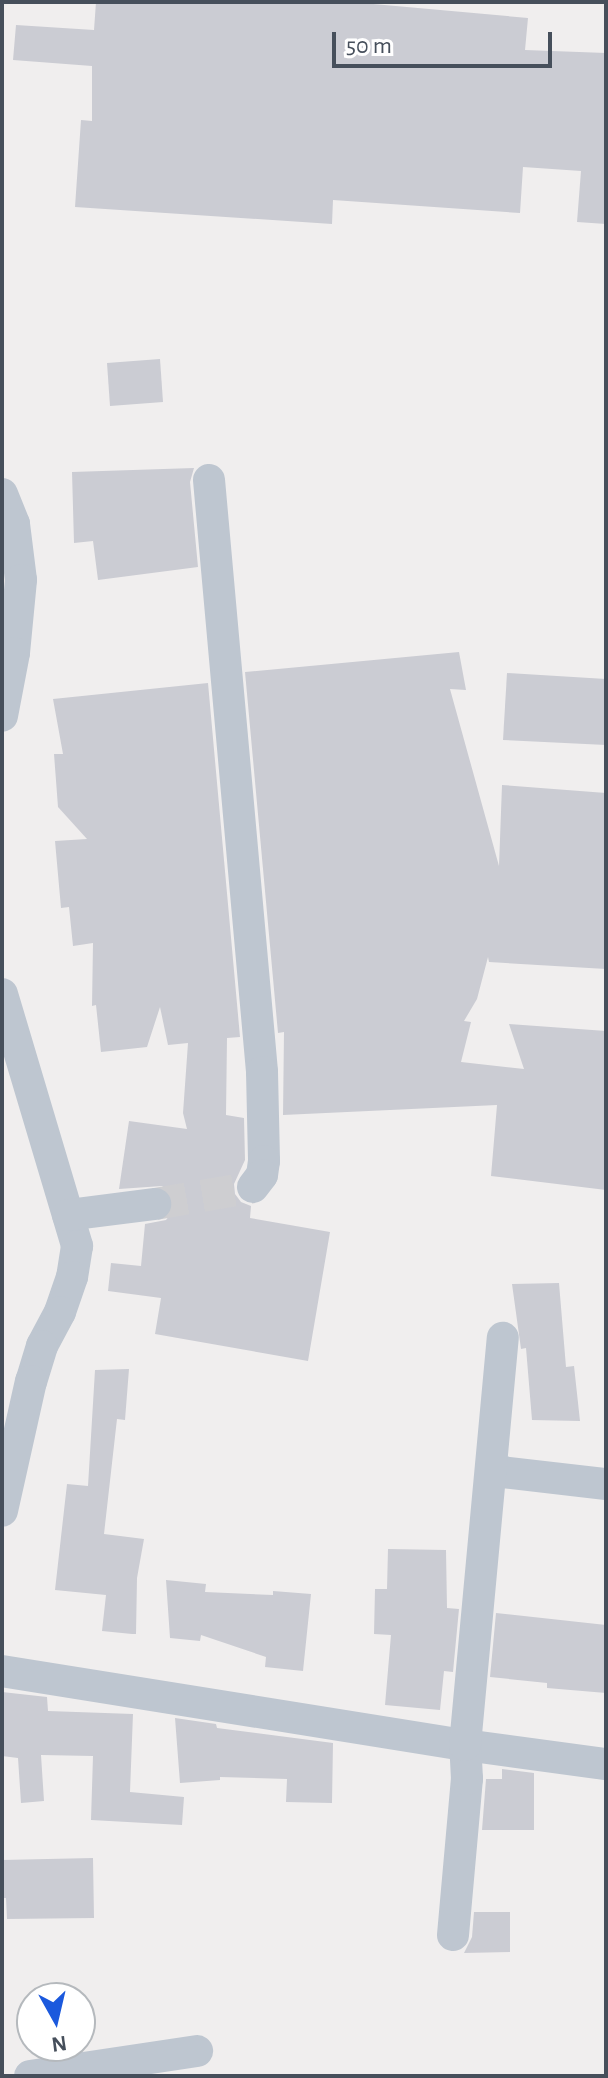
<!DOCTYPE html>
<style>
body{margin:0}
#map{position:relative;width:608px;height:2078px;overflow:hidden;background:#f0eeee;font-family:"Alegreya Sans",sans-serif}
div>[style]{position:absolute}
.building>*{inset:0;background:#cbccd3}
.minor-tunnel>*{height:32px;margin-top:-16px;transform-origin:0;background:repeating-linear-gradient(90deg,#ceced1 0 32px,transparent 0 48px)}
.minor>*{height:32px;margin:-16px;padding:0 16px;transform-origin:16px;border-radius:16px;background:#bec6d0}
span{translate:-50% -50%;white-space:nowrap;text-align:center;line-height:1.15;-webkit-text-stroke:8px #fff;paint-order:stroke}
.frame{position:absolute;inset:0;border:4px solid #464f5b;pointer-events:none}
.north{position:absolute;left:16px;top:1982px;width:80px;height:80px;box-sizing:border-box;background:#fff;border:2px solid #b5b9bd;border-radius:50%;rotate:172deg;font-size:22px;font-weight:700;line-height:32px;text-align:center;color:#464f5b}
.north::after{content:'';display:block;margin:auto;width:28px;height:36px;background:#1b59dd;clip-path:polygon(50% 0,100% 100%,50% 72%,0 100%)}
.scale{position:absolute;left:332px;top:32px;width:220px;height:36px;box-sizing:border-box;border:4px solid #464f5b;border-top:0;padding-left:10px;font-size:24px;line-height:28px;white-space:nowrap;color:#464f5b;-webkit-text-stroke:6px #fff;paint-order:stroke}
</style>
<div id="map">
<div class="building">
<div style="clip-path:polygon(96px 2px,351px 2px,528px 18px,525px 50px,606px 53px,606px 224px,577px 222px,581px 171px,523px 167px,520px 213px,333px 200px,332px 224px,75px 207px,81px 120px,92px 121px,92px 66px,13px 60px,16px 25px,94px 30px)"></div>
<div style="clip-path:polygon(160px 359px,163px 402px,110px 406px,107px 363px)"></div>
<div style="clip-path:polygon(194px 468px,190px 482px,198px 567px,98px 580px,93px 541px,74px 543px,72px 472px)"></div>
<div style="clip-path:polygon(459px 652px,466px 690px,450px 689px,499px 866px,502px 785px,606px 793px,606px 969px,489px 962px,488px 957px,477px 999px,464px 1021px,471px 1022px,461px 1062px,524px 1069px,509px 1024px,606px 1031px,606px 1190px,491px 1176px,497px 1105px,283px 1115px,284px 1032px,278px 1033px,245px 672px)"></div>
<div style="clip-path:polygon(507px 673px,606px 679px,606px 745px,503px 740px)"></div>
<div style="clip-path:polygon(208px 683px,240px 1037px,227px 1038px,226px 1115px,244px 1118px,245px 1160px,234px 1184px,235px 1194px,241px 1202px,251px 1206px,250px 1218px,330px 1232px,308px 1361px,155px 1334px,161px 1298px,108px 1291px,111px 1263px,141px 1266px,145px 1224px,166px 1220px,173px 1211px,171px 1193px,162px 1186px,119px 1189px,129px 1121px,187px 1129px,183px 1113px,188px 1043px,168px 1045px,160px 1007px,147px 1047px,101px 1052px,96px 1005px,92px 1006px,93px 943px,73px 946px,69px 907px,61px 908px,55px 841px,87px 839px,58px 807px,54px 754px,63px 754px,53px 699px)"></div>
<div style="clip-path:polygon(559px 1283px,566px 1367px,574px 1366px,580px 1421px,532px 1420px,526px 1348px,521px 1349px,512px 1284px)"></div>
<div style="clip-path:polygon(129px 1369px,125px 1420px,117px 1419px,104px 1534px,144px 1539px,137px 1578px,136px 1634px,132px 1634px,102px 1631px,106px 1595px,55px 1590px,67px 1484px,88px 1486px,95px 1370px)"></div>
<div style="clip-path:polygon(388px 1549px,446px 1550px,447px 1608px,459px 1609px,453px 1672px,444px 1671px,440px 1710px,385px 1705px,391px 1635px,374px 1634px,375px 1589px,387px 1589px)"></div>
<div style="clip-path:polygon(166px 1580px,206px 1584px,205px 1592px,273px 1595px,273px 1591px,311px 1594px,303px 1671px,265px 1667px,266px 1657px,201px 1635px,200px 1641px,170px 1638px)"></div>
<div style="clip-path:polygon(496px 1613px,606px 1625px,606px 1693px,547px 1688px,547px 1683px,490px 1677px)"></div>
<div style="clip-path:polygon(2px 1692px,47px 1697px,48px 1711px,133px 1714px,130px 1792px,184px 1797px,182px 1825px,91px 1820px,93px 1756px,41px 1755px,44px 1801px,21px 1803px,18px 1758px,2px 1756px)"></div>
<div style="clip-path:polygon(175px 1718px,216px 1724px,217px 1728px,333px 1743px,332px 1803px,286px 1802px,287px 1779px,220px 1777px,220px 1780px,180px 1783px)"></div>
<div style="clip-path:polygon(502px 1769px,534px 1773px,534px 1830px,482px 1830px,486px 1779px,502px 1779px)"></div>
<div style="clip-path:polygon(93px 1858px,94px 1918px,7px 1919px,6px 1898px,2px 1898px,2px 1860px)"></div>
<div style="clip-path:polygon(474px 1912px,510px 1912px,510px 1952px,464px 1953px,472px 1937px)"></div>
</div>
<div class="minor-tunnel">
<div style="left:155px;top:1204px;width:99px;rotate:-9.8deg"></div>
</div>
<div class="minor">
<div style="left:209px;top:480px;width:594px;rotate:84.88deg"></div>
<div style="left:262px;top:1072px;width:89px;rotate:88.7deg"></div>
<div style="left:264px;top:1161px;width:14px;rotate:98deg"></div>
<div style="left:262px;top:1175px;width:15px;rotate:127deg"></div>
<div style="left:2px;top:494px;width:32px;rotate:68deg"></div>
<div style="left:14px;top:524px;width:56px;rotate:82.9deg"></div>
<div style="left:21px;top:580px;width:73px;rotate:95.5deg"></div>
<div style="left:14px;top:653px;width:64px;rotate:100.8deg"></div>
<div style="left:2px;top:994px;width:263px;rotate:73.4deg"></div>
<div style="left:77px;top:1246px;width:31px;rotate:99deg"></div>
<div style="left:72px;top:1277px;width:37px;rotate:109deg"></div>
<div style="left:60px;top:1312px;width:38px;rotate:118deg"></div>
<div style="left:42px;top:1346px;width:37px;rotate:107deg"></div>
<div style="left:31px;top:1381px;width:133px;rotate:102.6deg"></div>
<div style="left:68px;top:1215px;width:88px;rotate:-7.2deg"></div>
<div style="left:493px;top:1471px;width:114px;rotate:6.6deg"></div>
<div style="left:2px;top:1671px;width:469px;rotate:9.1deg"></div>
<div style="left:465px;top:1745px;width:142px;rotate:7.7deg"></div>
<div style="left:453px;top:1935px;width:157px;rotate:-84.9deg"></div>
<div style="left:467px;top:1779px;width:34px;rotate:-93deg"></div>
<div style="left:465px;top:1745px;width:409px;rotate:-84.7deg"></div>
<div style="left:30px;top:2076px;width:169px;rotate:-8.5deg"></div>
</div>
<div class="frame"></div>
<div class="north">N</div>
<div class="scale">50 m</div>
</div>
